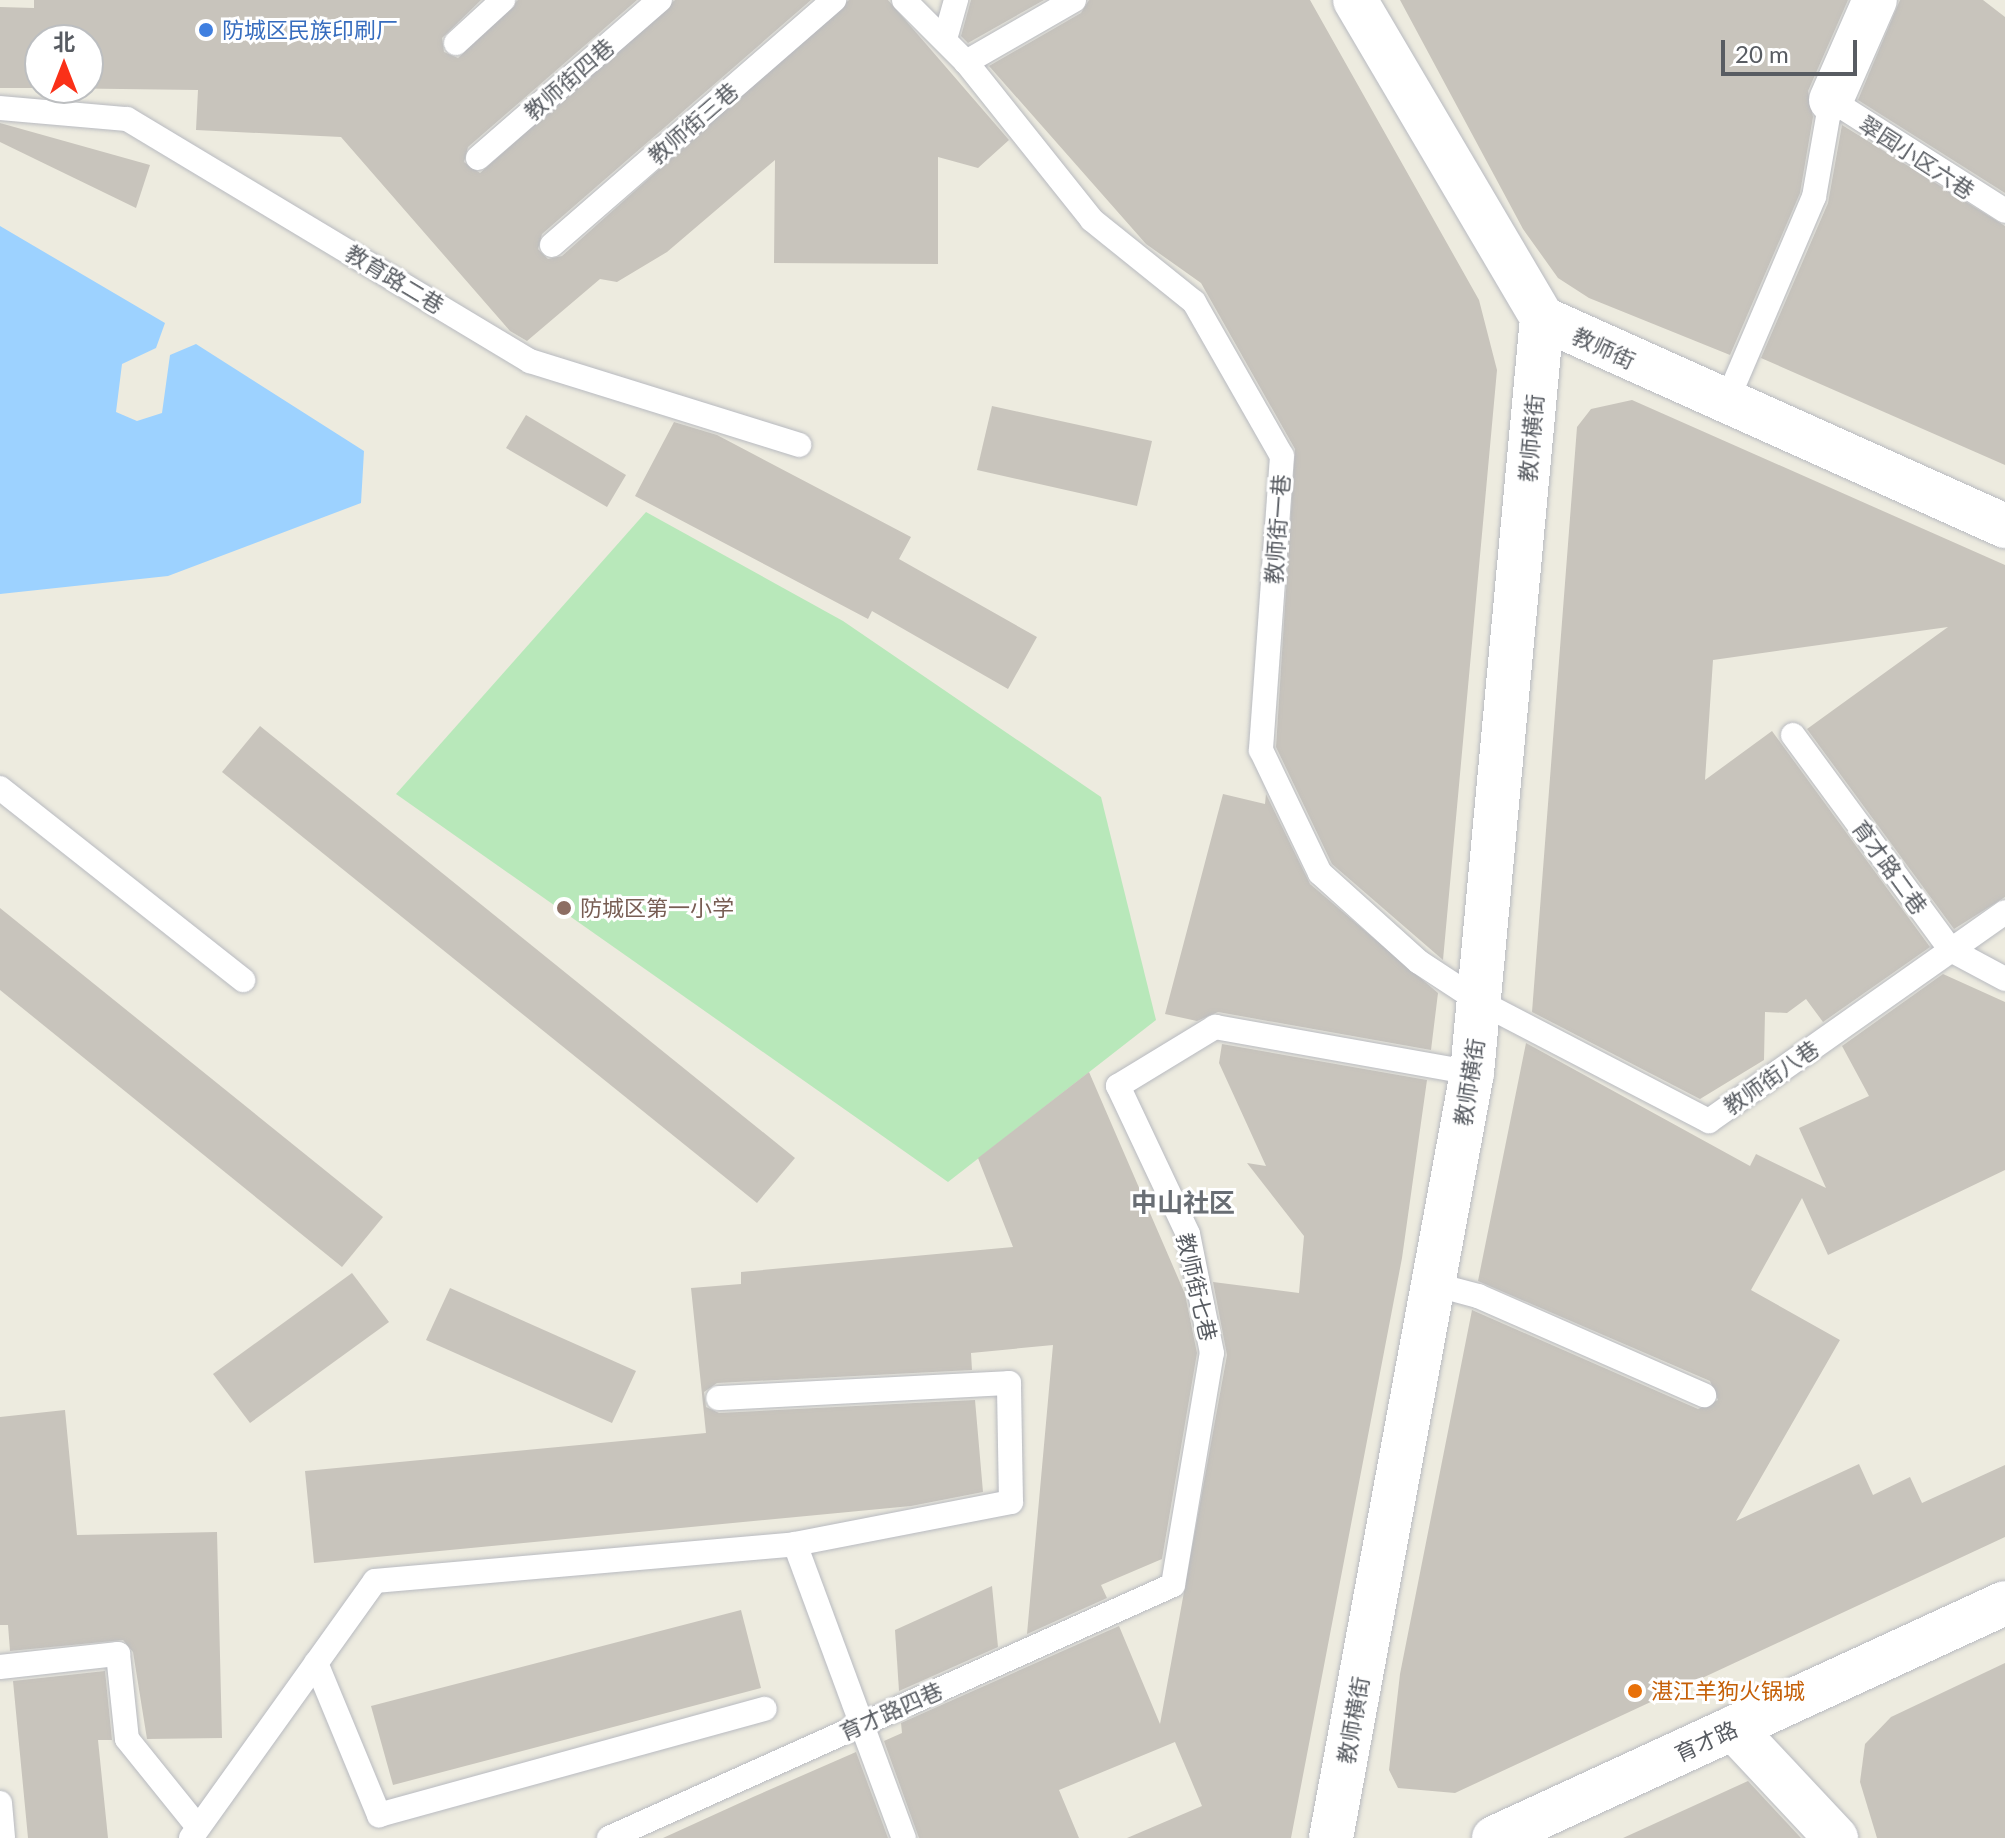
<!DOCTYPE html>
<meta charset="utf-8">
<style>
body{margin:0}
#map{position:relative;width:2005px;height:1838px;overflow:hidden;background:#edebdf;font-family:Lato,"Noto Sans SC",sans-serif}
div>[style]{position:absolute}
.green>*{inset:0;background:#b8e8ba}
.water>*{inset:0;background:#9dd2ff}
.building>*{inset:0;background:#c8c4bc}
.roads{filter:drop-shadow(0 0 2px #b8bac0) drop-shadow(0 0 2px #b8bac0)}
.service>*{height:24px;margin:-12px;padding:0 12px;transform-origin:12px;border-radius:12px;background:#fff}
.minor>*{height:44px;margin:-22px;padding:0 22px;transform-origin:22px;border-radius:22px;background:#fff}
.dots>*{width:22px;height:22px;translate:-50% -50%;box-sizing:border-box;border:4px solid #fff;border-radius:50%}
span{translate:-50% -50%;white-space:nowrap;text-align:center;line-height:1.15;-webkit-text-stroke:6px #fff;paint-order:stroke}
.shop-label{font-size:22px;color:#366cbe}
.left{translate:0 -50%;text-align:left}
.street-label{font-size:22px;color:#585c62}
.education-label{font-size:22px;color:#785e54}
.food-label{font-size:22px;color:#c56008}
.quarter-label{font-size:26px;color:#696e74;font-weight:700}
.north{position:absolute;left:24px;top:24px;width:80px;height:80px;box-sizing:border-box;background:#fff;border:2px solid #bcbec0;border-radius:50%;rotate:0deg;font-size:22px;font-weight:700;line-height:32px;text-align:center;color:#585c62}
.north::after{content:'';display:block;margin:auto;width:28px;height:36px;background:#fa3018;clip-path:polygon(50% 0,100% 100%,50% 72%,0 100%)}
.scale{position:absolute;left:1721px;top:40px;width:136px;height:36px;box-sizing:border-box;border:4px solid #585c62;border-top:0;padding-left:10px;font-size:24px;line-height:28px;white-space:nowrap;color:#585c62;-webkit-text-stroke:6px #fff;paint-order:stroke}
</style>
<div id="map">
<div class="green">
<div style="clip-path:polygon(646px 512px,843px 621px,1101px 797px,1156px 1020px,948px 1182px,396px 794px)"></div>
</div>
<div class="water">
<div style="clip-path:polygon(0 226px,165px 323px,156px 348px,122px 364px,116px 412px,137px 421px,162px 413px,170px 355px,196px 344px,364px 451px,361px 503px,168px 576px,0 594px)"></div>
</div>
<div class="building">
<div style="clip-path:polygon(34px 0,481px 0,442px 38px,444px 52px,458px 58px,518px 0,637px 0,468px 147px,464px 162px,480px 173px,675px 0,811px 0,542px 234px,538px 249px,548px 259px,562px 256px,849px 0,888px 0,1009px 140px,978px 168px,938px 157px,938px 264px,774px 263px,775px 160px,667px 252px,617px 282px,600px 279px,527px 341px,510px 331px,341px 137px,196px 130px,198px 90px,45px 88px,88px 88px,88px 40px,40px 40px,40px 88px,0 88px,0 7px,34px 8px)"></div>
<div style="clip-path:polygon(971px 0,1044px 0,968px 43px,961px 36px)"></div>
<div style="clip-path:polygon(1089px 0,1310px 0,1479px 300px,1497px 370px,1443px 960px,1332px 864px,1276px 747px,1295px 449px,1201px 283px,1146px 244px,989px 66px,1081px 13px)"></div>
<div style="clip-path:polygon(1400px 0,1848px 0,1808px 91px,1813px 117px,1800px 193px,1730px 355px,1589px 298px,1558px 278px,1523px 229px)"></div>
<div style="clip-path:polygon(1900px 0,1983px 0,2005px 17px,2005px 193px,1858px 100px)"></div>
<div style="clip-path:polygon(0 123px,150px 165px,136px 208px,0 142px)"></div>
<div style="clip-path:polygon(1842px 125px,2005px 226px,2005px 465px,1761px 358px,1828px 203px)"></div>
<div style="clip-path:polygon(1632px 400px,2005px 565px,2005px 897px,1954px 929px,1807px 729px,1948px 627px,1713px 660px,1705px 780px,1772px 731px,1930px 947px,1823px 1022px,1806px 999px,1787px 1013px,1765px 1012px,1764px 1060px,1700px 1099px,1532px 1012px,1577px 427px,1591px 409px)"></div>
<div style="clip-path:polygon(992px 406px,1152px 441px,1137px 506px,977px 470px)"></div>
<div style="clip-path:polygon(526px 415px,626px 475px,607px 507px,506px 448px)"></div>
<div style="clip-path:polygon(674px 422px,717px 435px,911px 537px,899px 559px,1037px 637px,1008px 689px,872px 611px,868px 619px,635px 496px)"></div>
<div style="clip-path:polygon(260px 726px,795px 1158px,757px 1203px,222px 772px)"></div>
<div style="clip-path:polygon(1223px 794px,1265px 804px,1266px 794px,1310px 884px,1438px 993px,1431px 1050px,1218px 1012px,1197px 1021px,1165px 1014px)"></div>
<div style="clip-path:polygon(0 908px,383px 1217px,342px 1267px,0 990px)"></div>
<div style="clip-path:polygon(1943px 974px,2005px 1002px,2005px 1170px,1828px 1255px,1802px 1198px,1751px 1290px,1840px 1340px,1736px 1521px,1859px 1464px,1873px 1495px,1910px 1477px,1922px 1503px,2005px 1465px,2005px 1537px,1455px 1793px,1398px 1788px,1389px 1770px,1400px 1674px,1472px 1310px,1698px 1409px,1718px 1400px,1710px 1381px,1478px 1281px,1526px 1043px,1750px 1166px,1756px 1154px,1826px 1188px,1799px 1128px,1869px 1096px,1842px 1046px)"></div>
<div style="clip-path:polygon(1222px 1044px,1427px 1080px,1402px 1258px,1291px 1838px,1127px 1838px,1202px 1806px,1175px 1742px,1059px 1790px,1079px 1838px,919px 1838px,884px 1741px,902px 1733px,901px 1723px,1119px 1626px,1160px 1724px,1227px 1355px,1213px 1282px,1299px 1293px,1304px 1236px,1247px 1163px,1266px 1166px,1219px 1063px)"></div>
<div style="clip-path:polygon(1089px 1072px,1185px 1294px,1197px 1353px,1162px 1559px,1101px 1585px,1107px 1598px,1027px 1634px,1053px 1345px,971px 1353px,972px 1370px,717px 1383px,704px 1392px,706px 1407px,719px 1413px,975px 1400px,983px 1492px,911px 1506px,314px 1563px,305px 1471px,706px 1433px,691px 1288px,741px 1284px,741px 1272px,1013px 1247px,978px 1158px)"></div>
<div style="clip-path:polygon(352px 1273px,389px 1322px,250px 1423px,213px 1374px)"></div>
<div style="clip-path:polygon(450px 1288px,636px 1371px,612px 1423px,426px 1340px)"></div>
<div style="clip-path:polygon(65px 1410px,77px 1535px,217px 1532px,222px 1738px,147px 1739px,133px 1652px,123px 1640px,10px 1651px,8px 1625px,0 1625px,0 1417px)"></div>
<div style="clip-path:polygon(992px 1586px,998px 1647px,899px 1691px,895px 1630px)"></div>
<div style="clip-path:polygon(741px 1610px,761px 1688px,393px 1785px,371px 1706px)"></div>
<div style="clip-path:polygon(2005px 1663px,2005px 1838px,1877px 1838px,1860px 1782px,1865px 1744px,1891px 1717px)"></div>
<div style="clip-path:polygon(105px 1671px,112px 1740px,98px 1740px,108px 1838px,28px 1838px,13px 1681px)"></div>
<div style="clip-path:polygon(856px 1752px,888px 1838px,663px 1838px,753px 1797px)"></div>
<div style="clip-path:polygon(1748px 1781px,1801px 1838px,1623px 1838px)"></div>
</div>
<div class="roads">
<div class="service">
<div style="left:904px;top:0;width:88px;rotate:45deg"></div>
<div style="left:1074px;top:0;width:125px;rotate:150.1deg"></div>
<div style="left:966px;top:62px;width:202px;rotate:51.4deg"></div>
<div style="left:1092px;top:220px;width:131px;rotate:38.8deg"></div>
<div style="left:1194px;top:302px;width:177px;rotate:60.3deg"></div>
<div style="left:1282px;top:456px;width:295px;rotate:94.1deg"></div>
<div style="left:1261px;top:750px;width:136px;rotate:64.4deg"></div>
<div style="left:1320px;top:873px;width:133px;rotate:42deg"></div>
<div style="left:1419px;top:962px;width:73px;rotate:33.3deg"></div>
<div style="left:1480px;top:1002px;width:258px;rotate:27.5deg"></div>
<div style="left:1709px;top:1121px;width:362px;rotate:-35.2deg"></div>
<div style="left:945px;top:39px;width:41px;rotate:-74.2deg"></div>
<div style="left:456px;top:43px;width:64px;rotate:-42.5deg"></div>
<div style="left:0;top:108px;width:127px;rotate:5deg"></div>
<div style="left:127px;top:119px;width:470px;rotate:31deg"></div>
<div style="left:530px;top:361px;width:282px;rotate:17.3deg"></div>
<div style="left:478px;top:158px;width:241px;rotate:-41deg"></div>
<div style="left:552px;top:245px;width:374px;rotate:-41deg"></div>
<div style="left:1726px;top:403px;width:224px;rotate:-66.9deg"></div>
<div style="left:1814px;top:197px;width:98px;rotate:-80.1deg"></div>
<div style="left:1831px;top:100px;width:206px;rotate:32.5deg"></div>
<div style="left:1793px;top:735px;width:267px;rotate:53.7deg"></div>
<div style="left:1951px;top:950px;width:61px;rotate:28.2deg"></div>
<div style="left:0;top:788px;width:310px;rotate:38.3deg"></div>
<div style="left:1433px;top:1284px;width:47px;rotate:14.9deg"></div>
<div style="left:1478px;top:1296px;width:247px;rotate:23.7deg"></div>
<div style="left:795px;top:1544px;width:314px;rotate:69.7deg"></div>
<div style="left:316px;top:1663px;width:165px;rotate:67.5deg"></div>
<div style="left:379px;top:1815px;width:400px;rotate:-15.4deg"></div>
<div style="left:0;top:1667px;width:119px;rotate:-6.3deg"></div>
<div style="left:118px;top:1654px;width:85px;rotate:84deg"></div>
<div style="left:127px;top:1739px;width:113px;rotate:51.1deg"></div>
<div style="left:0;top:1803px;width:35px;rotate:85deg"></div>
<div style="left:191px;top:1838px;width:316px;rotate:-54.4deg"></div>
<div style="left:375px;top:1581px;width:422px;rotate:-5deg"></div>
<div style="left:795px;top:1544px;width:220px;rotate:-11deg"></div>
<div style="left:1011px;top:1502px;width:119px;rotate:-91deg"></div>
<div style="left:1009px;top:1383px;width:291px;rotate:177deg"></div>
<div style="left:609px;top:1838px;width:618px;rotate:-24.16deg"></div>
<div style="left:1173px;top:1585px;width:235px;rotate:-80.5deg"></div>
<div style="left:1212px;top:1353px;width:121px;rotate:-101.4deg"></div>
<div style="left:1188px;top:1234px;width:164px;rotate:-115.3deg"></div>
<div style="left:1118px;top:1086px;width:114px;rotate:-31.3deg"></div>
<div style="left:1215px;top:1027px;width:261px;rotate:10.1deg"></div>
</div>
<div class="minor">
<div style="left:1355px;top:0;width:369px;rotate:59.5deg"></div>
<div style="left:1542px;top:318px;width:508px;rotate:24.19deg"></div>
<div style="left:1831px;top:100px;width:109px;rotate:-66.3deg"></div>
<div style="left:1733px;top:1728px;width:151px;rotate:46.9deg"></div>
<div style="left:1331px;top:1838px;width:778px;rotate:-79.56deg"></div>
<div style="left:1472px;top:1073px;width:758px;rotate:-84.7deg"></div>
<div style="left:1494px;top:1838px;width:562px;rotate:-24.7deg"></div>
</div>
</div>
<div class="dots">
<div style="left:206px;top:30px;background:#3f7fe0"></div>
<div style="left:564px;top:908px;background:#8d6e63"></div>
<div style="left:1635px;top:1691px;background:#e8710a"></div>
</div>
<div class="shop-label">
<span class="left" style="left:222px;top:30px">防城区民族印刷厂</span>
</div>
<div class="street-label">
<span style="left:569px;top:79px;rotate:-41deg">教师街四巷</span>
<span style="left:693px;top:123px;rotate:-41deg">教师街三巷</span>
<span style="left:1917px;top:157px;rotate:33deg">翠园小区六巷</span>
<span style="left:395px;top:279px;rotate:31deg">教育路二巷</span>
<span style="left:1604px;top:348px;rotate:25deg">教师街</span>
<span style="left:1531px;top:438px;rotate:-85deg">教师横街</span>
<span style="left:1277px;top:529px;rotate:-86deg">教师街一巷</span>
<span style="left:1890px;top:867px;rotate:54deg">育才路二巷</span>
<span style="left:1771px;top:1077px;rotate:-35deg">教师街八巷</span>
<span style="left:1469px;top:1082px;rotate:-81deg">教师横街</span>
<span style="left:1197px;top:1287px;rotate:77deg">教师街七巷</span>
<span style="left:891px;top:1711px;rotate:-24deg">育才路四巷</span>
<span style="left:1353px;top:1720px;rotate:-80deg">教师横街</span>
<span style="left:1706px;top:1741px;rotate:-25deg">育才路</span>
</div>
<div class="education-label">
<span class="left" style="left:580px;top:908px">防城区第一小学</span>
</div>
<div class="food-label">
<span class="left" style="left:1651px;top:1691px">湛江羊狗火锅城</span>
</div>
<div class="quarter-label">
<span style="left:1183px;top:1203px">中山社区</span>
</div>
<div class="north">北</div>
<div class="scale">20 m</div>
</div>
